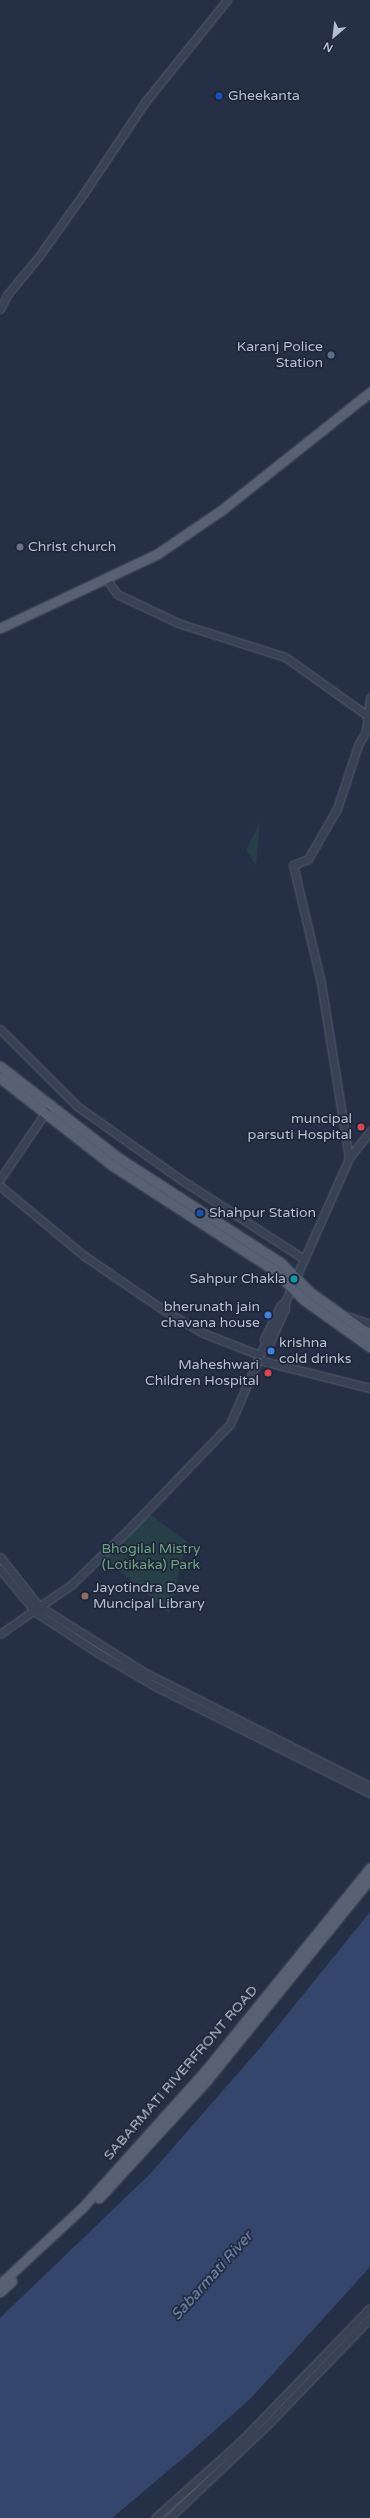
<!DOCTYPE html>
<style>
body{margin:0}
#map{position:relative;width:370px;height:2518px;overflow:hidden;background:#252f45;font-family:"Varela Round",sans-serif}
div>[style]{position:absolute}
.green>*{inset:0;background:#273f46}
.water>*{inset:0;background:#35466c}
.roads{filter:drop-shadow(0 0 1px #555d6f) drop-shadow(0 0 1px #555d6f)}
.minor>*{height:7px;margin:-3.5px;padding:0 3.5px;transform-origin:3.5px;border-radius:3.5px;background:#394255}
.major>*{height:9px;margin:-4.5px;padding:0 4.5px;transform-origin:4.5px;border-radius:4.5px;background:#586174}
.dots>*{width:11px;height:11px;translate:-50% -50%;box-sizing:border-box;border:2px solid #1e273a;border-radius:50%}
span{translate:-50% -50%;white-space:nowrap;text-align:center;line-height:1.15;-webkit-text-stroke:3.5px #1e273a;paint-order:stroke}
.poi-label{font-size:14px;color:#b7bdce}
.left{translate:0 -50%;text-align:left}
.right{translate:-100% -50%;text-align:right}
.park-label{font-size:14px;color:#6ca17e}
.street-label{font-size:14px;color:#b7bdce}
.water-label{font-size:15px;color:#7c8fb8;font-style:italic}
.north{position:absolute;left:314px;top:16px;width:40px;height:40px;-webkit-text-stroke:3px #1e273a;paint-order:stroke;rotate:208deg;font-size:11px;font-weight:700;line-height:16px;text-align:center;color:#b7bdce}
.north::after{content:'';display:block;margin:auto;width:14px;height:18px;background:#b7bdce;clip-path:polygon(50% 0,100% 100%,50% 72%,0 100%)}
</style>
<div id="map">
<div class="green">
<div style="clip-path:polygon(260px 822px,256px 866px,246px 850px)"></div>
<div style="clip-path:polygon(149px 1514px,187px 1541px,169px 1613px,106px 1559px)"></div>
</div>
<div class="water">
<div style="clip-path:polygon(370px 1912px,370px 2267px,251px 2398px,194px 2449px,112px 2518px,0 2518px,0 2318px,151px 2173px,260px 2048px)"></div>
</div>
<div class="roads">
<div class="minor">
<div style="left:0;top:309px;width:16px;rotate:-63deg"></div>
<div style="left:7px;top:295px;width:50px;rotate:-50.6deg"></div>
<div style="left:39px;top:256px;width:77px;rotate:-54.5deg"></div>
<div style="left:84px;top:193px;width:110px;rotate:-56.2deg"></div>
<div style="left:145px;top:102px;width:131px;rotate:-51.2deg"></div>
<div style="left:107px;top:580px;width:17px;rotate:54deg"></div>
<div style="left:117px;top:594px;width:68px;rotate:25.4deg"></div>
<div style="left:178px;top:623px;width:112px;rotate:17.6deg"></div>
<div style="left:285px;top:657px;width:102px;rotate:35.4deg"></div>
<div style="left:0;top:1029px;width:109px;rotate:45deg"></div>
<div style="left:77px;top:1106px;width:126px;rotate:35.3deg"></div>
<div style="left:180px;top:1179px;width:148px;rotate:32.8deg"></div>
<div style="left:349px;top:1158px;width:34px;rotate:-52deg"></div>
<div style="left:0;top:1179px;width:83px;rotate:-55.7deg"></div>
<div style="left:0;top:1186px;width:108px;rotate:39.7deg"></div>
<div style="left:83px;top:1255px;width:99px;rotate:34.3deg"></div>
<div style="left:165px;top:1311px;width:44px;rotate:30.1deg"></div>
<div style="left:203px;top:1333px;width:58px;rotate:21.3deg"></div>
<div style="left:347px;top:1316px;width:24px;rotate:19deg"></div>
<div style="left:265px;top:1345px;width:6px;rotate:-99deg"></div>
<div style="left:264px;top:1339px;width:37px;rotate:-64deg"></div>
<div style="left:280px;top:1306px;width:6px;rotate:-39deg"></div>
<div style="left:285px;top:1302px;width:158px;rotate:-66deg"></div>
<div style="left:349px;top:1158px;width:177px;rotate:-99.1deg"></div>
<div style="left:321px;top:983px;width:121px;rotate:-103.3deg"></div>
<div style="left:293px;top:865px;width:16px;rotate:-22deg"></div>
<div style="left:308px;top:859px;width:58px;rotate:-59.9deg"></div>
<div style="left:337px;top:809px;width:67px;rotate:-71.8deg"></div>
<div style="left:358px;top:745px;width:16px;rotate:-60deg"></div>
<div style="left:366px;top:731px;width:34px;rotate:-83deg"></div>
<div style="left:260px;top:1354px;width:10px;rotate:-61deg"></div>
<div style="left:265px;top:1345px;width:6px;rotate:-31deg"></div>
<div style="left:270px;top:1342px;width:36px;rotate:-66deg"></div>
<div style="left:285px;top:1309px;width:7px;rotate:-90deg"></div>
<div style="left:263px;top:1361px;width:110px;rotate:14.2deg"></div>
<div style="left:0;top:1557px;width:63px;rotate:51.5deg"></div>
<div style="left:0;top:1569px;width:52px;rotate:50.5deg"></div>
<div style="left:40px;top:1606px;width:37px;rotate:-34deg"></div>
<div style="left:71px;top:1585px;width:82px;rotate:-44deg"></div>
<div style="left:130px;top:1528px;width:144px;rotate:-46.1deg"></div>
<div style="left:230px;top:1424px;width:68px;rotate:-66.5deg"></div>
<div style="left:41px;top:1608px;width:6px;rotate:121deg"></div>
<div style="left:38px;top:1613px;width:6px;rotate:-149deg"></div>
<div style="left:33px;top:1610px;width:4px;rotate:-63deg"></div>
<div style="left:35px;top:1606px;width:4px"></div>
<div style="left:39px;top:1606px;width:124px;rotate:32.2deg"></div>
<div style="left:144px;top:1672px;width:253px;rotate:26.8deg"></div>
<div style="left:37px;top:1613px;width:75px;rotate:33.1deg"></div>
<div style="left:100px;top:1654px;width:66px;rotate:30.1deg"></div>
<div style="left:157px;top:1687px;width:238px;rotate:26.5deg"></div>
<div style="left:0;top:1634px;width:40px;rotate:-34.9deg"></div>
<div style="left:155px;top:2518px;width:118px;rotate:-41.9deg"></div>
<div style="left:243px;top:2439px;width:182px;rotate:-45.9deg"></div>
<div style="left:169px;top:2518px;width:139px;rotate:-43.5deg"></div>
<div style="left:270px;top:2422px;width:144px;rotate:-46.1deg"></div>
</div>
<div class="major">
<div style="left:0;top:628px;width:174px;rotate:-25.2deg"></div>
<div style="left:157px;top:554px;width:80px;rotate:-34.3deg"></div>
<div style="left:223px;top:509px;width:188px;rotate:-38.5deg"></div>
<div style="left:0;top:1066px;width:150px;rotate:37.7deg"></div>
<div style="left:119px;top:1158px;width:192px;rotate:32.9deg"></div>
<div style="left:280px;top:1262px;width:42px;rotate:45deg"></div>
<div style="left:310px;top:1292px;width:74px;rotate:35.6deg"></div>
<div style="left:0;top:1078px;width:143px;rotate:37.9deg"></div>
<div style="left:113px;top:1166px;width:192px;rotate:32.9deg"></div>
<div style="left:274px;top:1270px;width:42px;rotate:45deg"></div>
<div style="left:304px;top:1300px;width:81px;rotate:35.5deg"></div>
<div style="left:99px;top:2198px;width:160px;rotate:-47.5deg"></div>
<div style="left:207px;top:2080px;width:259px;rotate:-51deg"></div>
<div style="left:0;top:2284px;width:113px;rotate:-42.9deg"></div>
<div style="left:83px;top:2207px;width:183px;rotate:-48.1deg"></div>
<div style="left:205px;top:2071px;width:262px;rotate:-50.9deg"></div>
<div style="left:0;top:2292px;width:16px;rotate:-43deg"></div>
</div>
</div>
<div class="dots">
<div style="left:219px;top:96px;background:#1a4fb4"></div>
<div style="left:331px;top:355px;background:#5c6f8a"></div>
<div style="left:20px;top:547px;background:#6b7280"></div>
<div style="left:361px;top:1127px;background:#e0444e"></div>
<div style="left:200px;top:1213px;background:#1a4fb4"></div>
<div style="left:294px;top:1279px;background:#0f9aa8"></div>
<div style="left:268px;top:1315px;background:#3f7fe0"></div>
<div style="left:271px;top:1351px;background:#3f7fe0"></div>
<div style="left:268px;top:1373px;background:#e0444e"></div>
<div style="left:85px;top:1596px;background:#8d6e63"></div>
</div>
<div class="poi-label">
<span class="left" style="left:228px;top:96px">Gheekanta</span>
<span class="right" style="left:323px;top:355px">Karanj Police<br>Station</span>
<span class="left" style="left:28px;top:547px">Christ church</span>
<span class="right" style="left:352px;top:1127px">muncipal<br>parsuti Hospital</span>
<span class="left" style="left:209px;top:1213px">Shahpur Station</span>
<span class="right" style="left:286px;top:1279px">Sahpur Chakla</span>
<span class="right" style="left:260px;top:1315px">bherunath jain<br>chavana house</span>
<span class="left" style="left:279px;top:1351px">krishna<br>cold drinks</span>
<span class="right" style="left:259px;top:1373px">Maheshwari<br>Children Hospital</span>
<span class="left" style="left:93px;top:1596px">Jayotindra Dave<br>Muncipal Library</span>
</div>
<div class="park-label">
<span style="left:151px;top:1557px">Bhogilal Mistry<br>(Lotikaka) Park</span>
</div>
<div class="street-label">
<span style="left:181px;top:2073px;rotate:-49deg">SABARMATI RIVERFRONT ROAD</span>
</div>
<div class="water-label">
<span style="left:212px;top:2276px;rotate:-48deg">Sabarmati River</span>
</div>
<div class="north">N</div>
</div>
